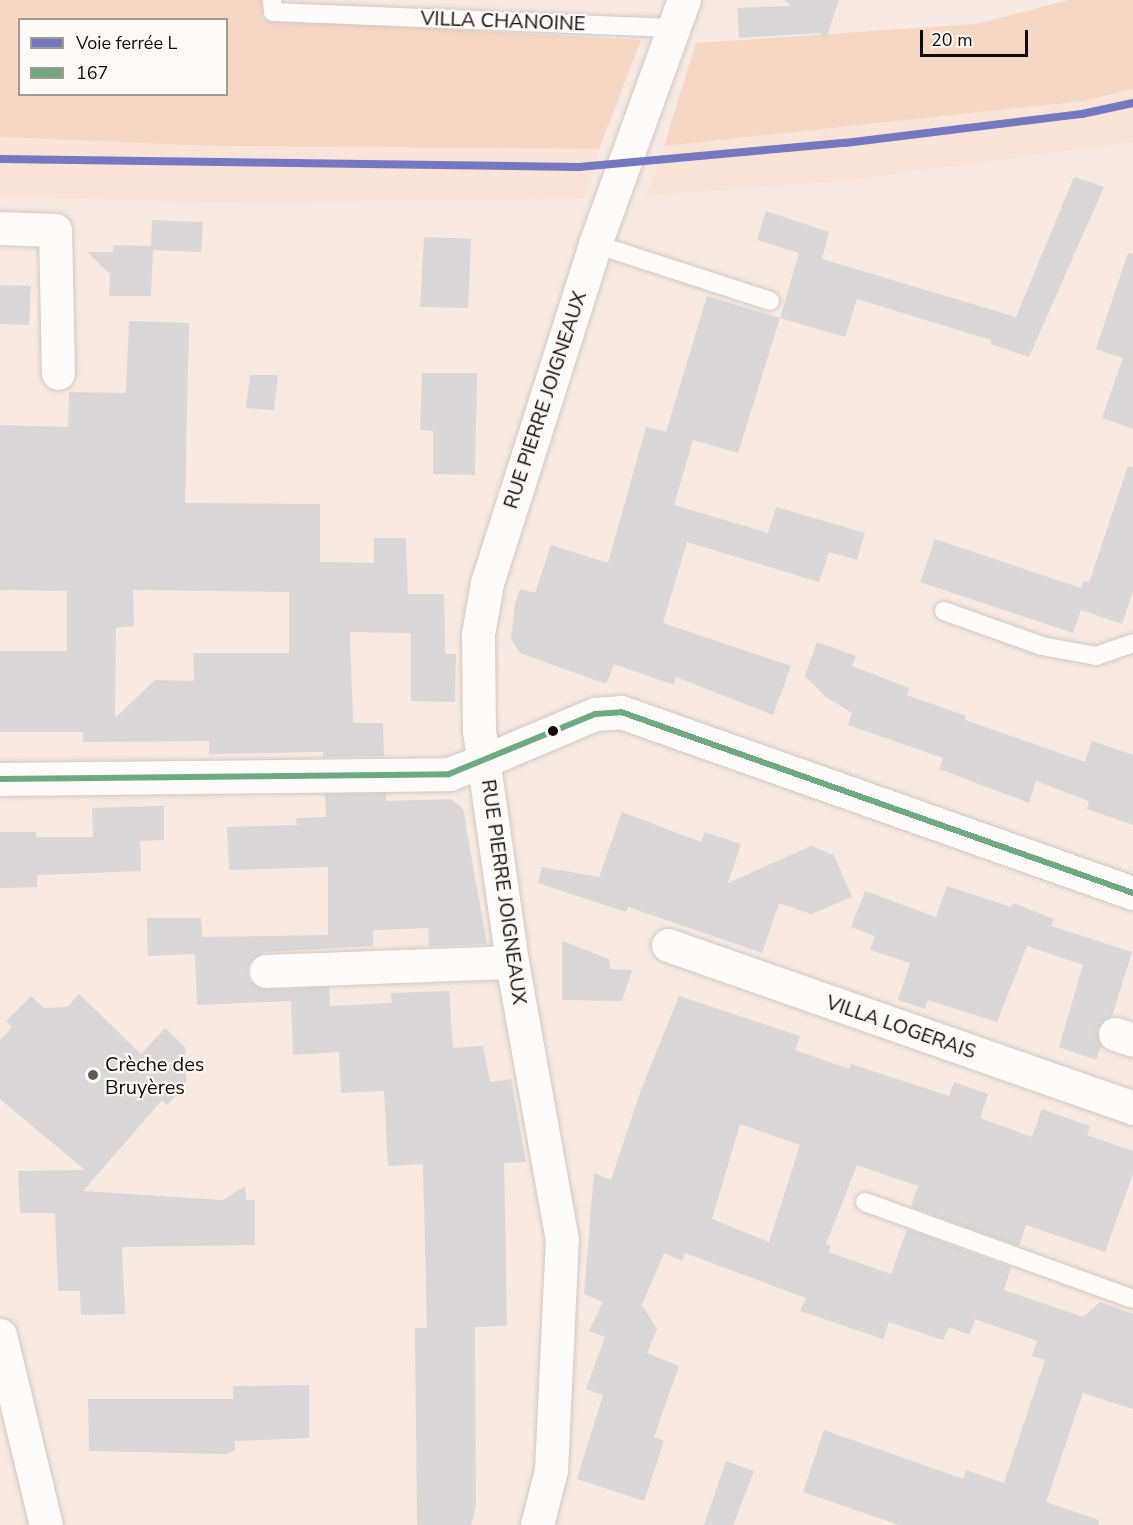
<!DOCTYPE html>
<meta charset="utf-8">
<style>
body{margin:0}
#map{position:relative;width:1133px;height:1525px;overflow:hidden;background:#f6eae3;font-family:"Nunito Sans",sans-serif}
div>[style]{position:absolute}
.built>*{inset:0;background:#fae4d7}
.green>*{inset:0;background:#f5d7c3}
.building>*{inset:0;background:#dad7d8}
.roads{filter:drop-shadow(0 0 2px #d0c7c2) drop-shadow(0 0 2px #d0c7c2)}
.service>*{height:18px;margin:-9px;padding:0 9px;transform-origin:9px;border-radius:9px;background:#fefcfb}
.minor>*{height:33px;margin:-16.5px;padding:0 16.5px;transform-origin:16.5px;border-radius:16.5px;background:#fefcfb}
.tertiary>*{height:33px;margin:-16.5px;padding:0 16.5px;transform-origin:16.5px;border-radius:16.5px;background:#fefcfb}
.secondary>*{height:33px;margin:-16.5px;padding:0 16.5px;transform-origin:16.5px;border-radius:16.5px;background:#fefcfb}
.bus-1>*{height:6px;margin:-3px;padding:0 3px;transform-origin:3px;border-radius:3px;background:#6fa984}
.rail-1>*{height:8px;margin:-4px;padding:0 4px;transform-origin:4px;border-radius:4px;background:#7577c0}
.dots>*{width:16px;height:16px;translate:-50% -50%;box-sizing:border-box;border:3px solid #fefaf7;border-radius:50%}
span{translate:-50% -50%;white-space:nowrap;text-align:center;line-height:1.15;-webkit-text-stroke:4.5px #fefaf7;paint-order:stroke}
.street-label{font-size:20px;color:#120b07}
.poi-label{font-size:20px;color:#120b07}
.left{translate:0 -50%;text-align:left}
.legend{position:absolute;left:18px;top:18px;width:210px;height:78px;box-sizing:border-box;background:#fefaf7;border:2px solid #a09a97;margin:0;padding:8px 10px;list-style:none;font-size:18px;color:#120b07}
.legend li{display:flex;align-items:center;gap:12px;height:30px}
.legend b{width:30px;border:2px solid #a09a97}
.scale{position:absolute;left:920px;top:30px;width:108px;height:27px;box-sizing:border-box;border:3px solid #120b07;border-top:0;padding-left:8px;font-size:18px;line-height:21px;white-space:nowrap;color:#120b07;-webkit-text-stroke:4px #fefaf7;paint-order:stroke}
</style>
<div id="map">
<div class="built">
<div style="clip-path:polygon(1133px 89px,1133px 142px,845px 181px,646px 196px,664px 146px,1084px 101px)"></div>
<div style="clip-path:polygon(0 137px,218px 146px,599px 149px,584px 199px,210px 203px,0 196px)"></div>
</div>
<div class="green">
<div style="clip-path:polygon(evenodd,0 0,262px 0,262px 19px,641px 40px,599px 149px,218px 146px,0 137px,0 0,20px 20px,226px 20px,226px 94px,20px 94px,20px 20px)"></div>
<div style="clip-path:polygon(1069px 0,1133px 0,1133px 89px,1084px 101px,664px 146px,696px 43px,976px 24px)"></div>
</div>
<div class="building">
<div style="clip-path:polygon(784px 0,839px 0,826px 38px,820px 33px,739px 38px,737px 8px,791px 6px)"></div>
<div style="clip-path:polygon(1074px 177px,1104px 187px,1029px 357px,991px 344px,991px 340px,857px 299px,845px 337px,780px 318px,738px 453px,693px 440px,674px 505px,768px 533px,776px 507px,865px 533px,857px 560px,829px 552px,819px 582px,687px 542px,663px 623px,791px 666px,773px 715px,676px 677px,674px 685px,614px 664px,606px 684px,520px 653px,511px 639px,515px 603px,520px 589px,535px 593px,551px 545px,608px 563px,646px 427px,666px 432px,707px 296px,780px 318px,799px 253px,757px 240px,766px 211px,829px 232px,822px 259px,1016px 317px)"></div>
<div style="clip-path:polygon(152px 220px,203px 222px,201px 252px,153px 250px,151px 296px,109px 296px,110px 274px,87px 252px,113px 252px,113px 245px,151px 246px)"></div>
<div style="clip-path:polygon(424px 237px,471px 239px,468px 308px,420px 307px)"></div>
<div style="clip-path:polygon(1128px 253px,1133px 254px,1133px 429px,1102px 418px,1123px 358px,1096px 349px)"></div>
<div style="clip-path:polygon(0 285px,31px 286px,29px 325px,0 324px)"></div>
<div style="clip-path:polygon(evenodd,129px 321px,189px 323px,185px 503px,320px 504px,320px 562px,374px 563px,374px 538px,406px 538px,408px 594px,444px 594px,445px 654px,456px 654px,455px 702px,411px 701px,411px 633px,350px 632px,353px 723px,383px 723px,384px 756px,324px 757px,323px 752px,209px 754px,209px 741px,83px 742px,83px 732px,0 732px,0 651px,67px 651px,67px 591px,0 590px,0 425px,68px 427px,69px 392px,126px 393px,129px 321px,133px 590px,289px 592px,289px 653px,193px 653px,194px 681px,155px 680px,115px 718px,116px 628px,134px 626px,133px 590px)"></div>
<div style="clip-path:polygon(422px 373px,477px 373px,475px 475px,433px 474px,433px 431px,420px 430px)"></div>
<div style="clip-path:polygon(250px 375px,278px 375px,274px 410px,246px 408px)"></div>
<div style="clip-path:polygon(1128px 466px,1133px 467px,1133px 591px,1122px 624px,1081px 610px,1073px 633px,920px 582px,935px 539px,1081px 588px,1084px 581px,1089px 583px)"></div>
<div style="clip-path:polygon(817px 642px,856px 656px,852px 666px,909px 688px,907px 695px,966px 716px,965px 720px,1085px 762px,1092px 741px,1133px 755px,1133px 825px,1087px 809px,1089px 801px,1036px 781px,1029px 803px,939px 769px,943px 758px,848px 725px,852px 713px,826px 697px,805px 676px)"></div>
<div style="clip-path:polygon(386px 793px,386px 801px,451px 799px,463px 809px,487px 944px,429px 946px,428px 928px,373px 930px,373px 946px,265px 952px,250px 962px,247px 972px,250px 981px,266px 990px,329px 987px,330px 1006px,392px 1003px,391px 993px,449px 991px,453px 1048px,483px 1046px,490px 1082px,511px 1079px,526px 1162px,504px 1163px,507px 1326px,475px 1327px,476px 1505px,471px 1525px,417px 1525px,415px 1328px,427px 1328px,423px 1164px,388px 1166px,384px 1091px,341px 1093px,339px 1052px,293px 1055px,291px 1001px,197px 1005px,195px 954px,148px 956px,147px 918px,201px 918px,202px 937px,328px 935px,328px 867px,229px 870px,227px 827px,297px 825px,296px 818px,326px 817px,325px 794px)"></div>
<div style="clip-path:polygon(164px 806px,164px 840px,140px 841px,141px 871px,37px 875px,37px 887px,0 888px,0 832px,36px 832px,36px 837px,93px 837px,92px 808px)"></div>
<div style="clip-path:polygon(622px 812px,701px 842px,705px 832px,741px 844px,728px 883px,811px 846px,834px 855px,852px 897px,811px 914px,779px 903px,762px 953px,628px 907px,626px 912px,538px 883px,542px 867px,599px 877px)"></div>
<div style="clip-path:polygon(947px 886px,1011px 907px,1013px 903px,1054px 919px,1051px 926px,1132px 952px,1112px 1016px,1097px 1029px,1101px 1046px,1096px 1060px,1059px 1047px,1083px 965px,1027px 946px,997px 1022px,928px 1000px,925px 1009px,898px 1000px,910px 963px,870px 950px,875px 936px,851px 927px,865px 891px,936px 917px)"></div>
<div style="clip-path:polygon(562px 941px,609px 959px,610px 969px,632px 970px,622px 1001px,562px 1000px)"></div>
<div style="clip-path:polygon(79px 994px,141px 1054px,165px 1028px,185px 1047px,186px 1084px,167px 1105px,162px 1100px,83px 1191px,223px 1200px,245px 1186px,246px 1200px,255px 1200px,255px 1245px,122px 1247px,125px 1314px,81px 1315px,80px 1291px,58px 1291px,55px 1213px,20px 1213px,18px 1171px,85px 1170px,0 1099px,0 1040px,12px 1027px,6px 1021px,31px 996px,44px 1008px,67px 1007px)"></div>
<div style="clip-path:polygon(evenodd,679px 996px,800px 1036px,795px 1050px,849px 1069px,851px 1064px,949px 1096px,954px 1082px,988px 1094px,980px 1118px,1032px 1137px,1042px 1109px,1090px 1126px,1087px 1135px,1133px 1151px,1133px 1174px,1105px 1252px,1026px 1225px,1019px 1246px,914px 1208px,911px 1206px,918px 1186px,857px 1165px,826px 1244px,831px 1246px,828px 1252px,891px 1274px,907px 1229px,1011px 1267px,1004px 1290px,1083px 1317px,1100px 1302px,1133px 1314px,1133px 1409px,1083px 1393px,1046px 1502px,1099px 1520px,1098px 1525px,899px 1525px,803px 1492px,824px 1430px,963px 1479px,966px 1470px,1004px 1483px,1045px 1360px,1032px 1356px,1037px 1341px,975px 1319px,970px 1335px,949px 1327px,943px 1340px,889px 1322px,883px 1339px,800px 1311px,806px 1298px,685px 1253px,682px 1261px,664px 1253px,642px 1305px,657px 1329px,647px 1353px,679px 1366px,654px 1437px,664px 1441px,644px 1501px,577px 1479px,603px 1395px,586px 1389px,605px 1337px,589px 1331px,603px 1302px,584px 1294px,594px 1173px,611px 1180px,641px 1090px,679px 996px,740px 1124px,800px 1145px,769px 1242px,712px 1219px,740px 1124px)"></div>
<div style="clip-path:polygon(309px 1385px,309px 1438px,235px 1441px,235px 1450px,226px 1454px,89px 1451px,88px 1399px,233px 1399px,233px 1386px)"></div>
<div style="clip-path:polygon(726px 1461px,754px 1471px,733px 1525px,704px 1525px)"></div>
</div>
<div class="roads">
<div class="service">
<div style="left:272px;top:0;width:12px;rotate:85deg"></div>
<div style="left:273px;top:12px;width:400px;rotate:2.3deg"></div>
<div style="left:595px;top:244px;width:184px;rotate:18deg"></div>
<div style="left:944px;top:611px;width:104px;rotate:19.7deg"></div>
<div style="left:1042px;top:646px;width:55px;rotate:10.5deg"></div>
<div style="left:1096px;top:656px;width:39px;rotate:-19deg"></div>
<div style="left:865px;top:1202px;width:285px;rotate:19.9deg"></div>
</div>
<div class="minor">
<div style="left:0;top:228px;width:55px;rotate:2.1deg"></div>
<div style="left:55px;top:230px;width:143px;rotate:88.8deg"></div>
<div style="left:486px;top:760px;width:118px;rotate:-22.9deg"></div>
<div style="left:595px;top:714px;width:26px;rotate:-4deg"></div>
<div style="left:621px;top:712px;width:543px;rotate:19.47deg"></div>
<div style="left:668px;top:945px;width:493px;rotate:19.3deg"></div>
<div style="left:266px;top:971px;width:246px;rotate:-2.1deg"></div>
<div style="left:1115px;top:1034px;width:19px;rotate:18deg"></div>
<div style="left:0;top:1335px;width:195px;rotate:76.4deg"></div>
</div>
<div class="tertiary">
<div style="left:537px;top:1525px;width:57px;rotate:-75.7deg"></div>
<div style="left:551px;top:1470px;width:230px;rotate:-87.3deg"></div>
<div style="left:562px;top:1240px;width:282px;rotate:-100.2deg"></div>
<div style="left:512px;top:962px;width:234px;rotate:-98.1deg"></div>
<div style="left:479px;top:730px;width:96px;rotate:-90.6deg"></div>
<div style="left:478px;top:634px;width:52px;rotate:-80deg"></div>
<div style="left:487px;top:583px;width:356px;rotate:-72.3deg"></div>
<div style="left:595px;top:244px;width:260px;rotate:-70deg"></div>
</div>
<div class="secondary">
<div style="left:0;top:779px;width:449px;rotate:-0.6deg"></div>
<div style="left:449px;top:774px;width:40px;rotate:-21deg"></div>
</div>
</div>
<div class="bus-1">
<div style="left:0;top:779px;width:449px;rotate:-0.6deg"></div>
<div style="left:449px;top:774px;width:158px;rotate:-22.3deg"></div>
<div style="left:595px;top:714px;width:26px;rotate:-4deg"></div>
<div style="left:621px;top:712px;width:543px;rotate:19.47deg"></div>
</div>
<div class="rail-1">
<div style="left:0;top:159px;width:579px;rotate:0.79deg"></div>
<div style="left:579px;top:167px;width:267px;rotate:-5.2deg"></div>
<div style="left:845px;top:143px;width:239px;rotate:-7deg"></div>
<div style="left:1082px;top:114px;width:52px;rotate:-12.2deg"></div>
</div>
<div class="dots">
<div style="left:553px;top:731px;background:#120b07"></div>
<div style="left:93px;top:1075px;background:#625954"></div>
</div>
<div class="street-label">
<span style="left:503px;top:21px;rotate:2deg">VILLA CHANOINE</span>
<span style="left:545px;top:400px;rotate:-72deg">RUE PIERRE JOIGNEAUX</span>
<span style="left:504px;top:892px;rotate:82deg">RUE PIERRE JOIGNEAUX</span>
<span style="left:901px;top:1027px;rotate:19deg">VILLA LOGERAIS</span>
</div>
<div class="poi-label">
<span class="left" style="left:105px;top:1076px">Crèche des<br>Bruyères</span>
</div>
<ul class="legend">
<li><b style="height:8px;background:#7577c0"></b>Voie ferrée L</li>
<li><b style="height:8px;background:#6fa984"></b>167</li>
</ul>
<div class="scale">20 m</div>
</div>
